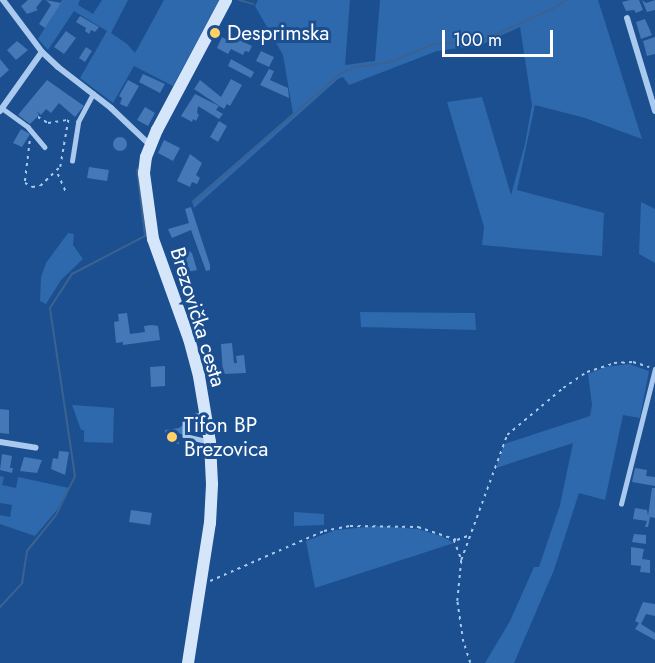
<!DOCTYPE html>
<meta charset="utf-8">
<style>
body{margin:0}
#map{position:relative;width:655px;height:663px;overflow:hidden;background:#1b4f8f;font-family:Jost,sans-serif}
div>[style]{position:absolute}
.green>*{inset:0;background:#2e69ad}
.stream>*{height:2px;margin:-1px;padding:0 1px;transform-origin:1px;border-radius:1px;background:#3c6290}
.building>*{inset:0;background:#4478b7}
.round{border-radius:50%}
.path>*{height:1.5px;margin-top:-0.75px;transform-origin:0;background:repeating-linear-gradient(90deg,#a9c9ee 0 3px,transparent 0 7.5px)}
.lane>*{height:4.5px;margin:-2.25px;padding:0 2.25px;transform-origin:2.25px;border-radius:2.25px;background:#a9c9ee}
.street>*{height:6px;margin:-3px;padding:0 3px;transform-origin:3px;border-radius:3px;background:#a9c9ee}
.secondary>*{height:12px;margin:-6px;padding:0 6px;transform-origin:6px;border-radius:6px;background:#d6e6fa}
.dots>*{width:16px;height:16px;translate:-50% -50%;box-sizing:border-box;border:3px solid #1b4f8f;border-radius:50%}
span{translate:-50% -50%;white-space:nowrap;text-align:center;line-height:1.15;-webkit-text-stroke:6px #1b4f8f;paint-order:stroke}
.poi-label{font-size:21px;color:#fff}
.left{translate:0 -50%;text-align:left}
.street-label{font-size:21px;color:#fff}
.scale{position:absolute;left:442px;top:30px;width:111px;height:27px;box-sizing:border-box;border:3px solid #fff;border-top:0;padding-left:8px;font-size:18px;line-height:21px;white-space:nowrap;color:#fff;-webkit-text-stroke:4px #1b4f8f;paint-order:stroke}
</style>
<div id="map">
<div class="green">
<div style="clip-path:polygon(62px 0,80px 0,78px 5px,93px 14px,102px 0,128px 0,111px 33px,127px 44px,135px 53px,164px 0,219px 0,173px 86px,134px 66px,113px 103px,80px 78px,107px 31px,74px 11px,48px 50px,38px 39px)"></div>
<div style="clip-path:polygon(258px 0,350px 0,345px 65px,375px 61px,380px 0,598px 0,642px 139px,585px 118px,535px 105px,517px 190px,604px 213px,602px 256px,482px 245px,484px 227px,447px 102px,482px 97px,511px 195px,525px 144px,532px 105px,520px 27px,481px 45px,437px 51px,349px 85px,343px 77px,338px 79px,194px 208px,192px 201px,293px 113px,283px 55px,255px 6px)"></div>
<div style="clip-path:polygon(641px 202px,655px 209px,655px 263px,639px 254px)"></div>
<div style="clip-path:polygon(68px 233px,74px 234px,73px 245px,83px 259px,61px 280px,46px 304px,40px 301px,41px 277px,46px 263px)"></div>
<div style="clip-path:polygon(360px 312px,475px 313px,476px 330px,361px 327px)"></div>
<div style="clip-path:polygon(629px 364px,649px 371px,640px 418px,623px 415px,605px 500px,579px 493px,554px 570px,514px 663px,485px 663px,510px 621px,534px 567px,539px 567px,560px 505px,573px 443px,496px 468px,504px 444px,590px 416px,592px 405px,588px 374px,605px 367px)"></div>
<div style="clip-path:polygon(72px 405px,114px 408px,113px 443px,84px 442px,84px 430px,81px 430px)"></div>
<div style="clip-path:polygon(0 476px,4px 477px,2px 485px,16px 488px,18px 477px,69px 488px,57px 510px,35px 536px,0 524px,0 515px,10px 517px,12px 505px,0 503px)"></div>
<div style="clip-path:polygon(294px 512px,324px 514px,324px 525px,294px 526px)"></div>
<div style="clip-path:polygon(378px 526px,418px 529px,441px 536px,454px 543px,315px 588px,306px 541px,336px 530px)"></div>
</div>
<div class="stream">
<div style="left:239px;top:0;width:15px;rotate:16deg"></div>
<div style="left:194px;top:202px;width:196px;rotate:-41.3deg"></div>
<div style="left:341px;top:73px;width:16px;rotate:-22deg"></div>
<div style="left:356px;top:67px;width:34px;rotate:-8deg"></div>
<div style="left:390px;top:62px;width:48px;rotate:-22.2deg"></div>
<div style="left:434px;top:44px;width:47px;rotate:-3.7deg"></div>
<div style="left:481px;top:41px;width:80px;rotate:-24.3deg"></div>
<div style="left:554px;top:8px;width:14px;rotate:-34deg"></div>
<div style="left:0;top:607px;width:33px;rotate:-47deg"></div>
<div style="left:22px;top:583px;width:32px;rotate:-81deg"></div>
<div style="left:27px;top:551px;width:46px;rotate:-51.1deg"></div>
<div style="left:56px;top:515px;width:43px;rotate:-64deg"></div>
<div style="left:75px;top:476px;width:170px;rotate:-98.5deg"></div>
<div style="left:50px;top:308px;width:40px;rotate:-57.1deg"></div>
<div style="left:72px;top:274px;width:82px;rotate:-27.5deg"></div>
<div style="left:145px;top:236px;width:67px;rotate:-96.8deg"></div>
</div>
<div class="building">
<div style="clip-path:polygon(28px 0,42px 0,36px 8px,38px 10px,27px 14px,21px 6px)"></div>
<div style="clip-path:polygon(46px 0,61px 3px,45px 28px,39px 24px,51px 5px)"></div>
<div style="clip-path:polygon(630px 0,639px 0,643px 10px,636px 13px,634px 10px,626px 11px,622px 2px)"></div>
<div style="clip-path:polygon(642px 0,646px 3px,655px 0,655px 10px,647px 12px)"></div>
<div style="clip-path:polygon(80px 16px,99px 27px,95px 32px,91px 30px,89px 34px,85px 31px,86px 28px,76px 22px)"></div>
<div style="clip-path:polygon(645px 19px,652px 35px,641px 39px,636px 22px)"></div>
<div style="clip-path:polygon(66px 31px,76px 38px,64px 54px,54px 47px)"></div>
<div style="clip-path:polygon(231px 36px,252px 46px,249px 52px,245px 51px,243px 55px,231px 49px,228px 54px,217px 48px,222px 37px,229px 41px)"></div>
<div style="clip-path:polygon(655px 37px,655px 54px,647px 56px,643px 41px)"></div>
<div style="clip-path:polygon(17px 41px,28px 50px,16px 60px,7px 50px)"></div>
<div style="clip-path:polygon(86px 47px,92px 51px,85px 62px,79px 58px)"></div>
<div style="clip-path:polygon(261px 51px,274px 57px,269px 67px,256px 61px)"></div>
<div style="clip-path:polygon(0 59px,9px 70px,0 78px)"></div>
<div style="clip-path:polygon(231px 59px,254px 72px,251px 78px,228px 66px)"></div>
<div style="clip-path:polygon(269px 69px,274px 71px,270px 80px,288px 88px,289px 98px,260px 85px)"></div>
<div style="clip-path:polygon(143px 74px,165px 84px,160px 93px,139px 82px)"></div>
<div style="clip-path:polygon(231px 79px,242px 85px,230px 106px,227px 104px,224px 109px,194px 89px,200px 80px,221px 97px)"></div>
<div style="clip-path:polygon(47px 80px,84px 106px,75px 117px,59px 103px,51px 113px,46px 109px,41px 115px,37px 111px,39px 115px,30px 124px,18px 115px)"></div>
<div style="clip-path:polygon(128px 80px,139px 86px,127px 107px,120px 104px,122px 98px,119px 96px)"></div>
<div style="clip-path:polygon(195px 94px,219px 106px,216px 110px,223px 114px,219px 119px,198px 106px,197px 113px,199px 115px,196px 121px,193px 119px,192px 122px,181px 116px)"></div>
<div style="clip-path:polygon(145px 107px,155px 113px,148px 126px,137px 120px)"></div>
<div style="clip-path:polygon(219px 121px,227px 126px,218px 142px,210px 137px)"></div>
<div style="clip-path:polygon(21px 129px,30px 134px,22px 147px,13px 143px)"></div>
<div class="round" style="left:113px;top:137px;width:14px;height:14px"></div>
<div style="clip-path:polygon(164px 140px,180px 148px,173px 161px,158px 153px)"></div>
<div style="clip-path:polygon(190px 154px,202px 163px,196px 175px,200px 178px,197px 184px,192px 182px,190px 187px,177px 181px)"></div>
<div style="clip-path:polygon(89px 167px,109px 170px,107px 181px,87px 178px)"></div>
<div style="clip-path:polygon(191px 207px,210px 265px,210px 270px,206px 271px,191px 230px,172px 238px,168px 229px,189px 223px,185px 209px)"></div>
<div style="clip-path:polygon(185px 248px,192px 253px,197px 270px,187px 272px,185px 265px,179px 267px,175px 251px)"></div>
<div style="clip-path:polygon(127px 313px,130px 334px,145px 332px,144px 326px,152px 325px,158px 326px,160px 340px,123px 345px,123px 342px,116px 343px,114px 322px,119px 321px,118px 314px)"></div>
<div style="clip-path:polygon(232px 343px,234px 363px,237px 363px,236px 356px,244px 355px,246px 373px,223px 374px,221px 344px)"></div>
<div style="clip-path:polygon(165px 366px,165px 386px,151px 387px,150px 367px)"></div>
<div style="clip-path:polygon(0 409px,9px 410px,9px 434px,0 433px)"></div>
<div style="clip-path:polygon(186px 423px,192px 426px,192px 433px,185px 436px,179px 433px,179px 444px,169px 444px,169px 441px,165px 441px,165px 430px,179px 428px)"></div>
<div style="clip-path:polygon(59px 451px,69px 452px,65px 475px,51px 469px,53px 458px,58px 459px)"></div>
<div style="clip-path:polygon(2px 454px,12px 456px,10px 468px,13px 468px,12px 473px,0 470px)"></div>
<div style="clip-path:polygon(24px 457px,42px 460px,37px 473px,20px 471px)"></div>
<div style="clip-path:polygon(635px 468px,647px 470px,646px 476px,655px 477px,655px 486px,632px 482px)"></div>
<div style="clip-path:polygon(652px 488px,655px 488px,655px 518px,650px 517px,648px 527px,645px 527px,647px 521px,633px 519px,635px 508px,647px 510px,648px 516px)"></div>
<div style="clip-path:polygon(131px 510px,152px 513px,150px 525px,129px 522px)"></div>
<div style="clip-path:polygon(634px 534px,646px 535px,646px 544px,632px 542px)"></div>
<div style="clip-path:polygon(631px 547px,644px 549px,642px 559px,650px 560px,650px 573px,640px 572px,641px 566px,631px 565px)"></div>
<div style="clip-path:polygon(643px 602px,655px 604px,655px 616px,646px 614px,641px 624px,655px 633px,655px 640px,635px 629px,639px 623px,635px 621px)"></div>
</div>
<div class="path">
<div style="left:38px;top:117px;width:12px;rotate:31deg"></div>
<div style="left:48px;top:123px;width:20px;rotate:-9deg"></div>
<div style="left:30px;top:141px;width:42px;rotate:96.8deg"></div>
<div style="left:25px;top:183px;width:8px;rotate:30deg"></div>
<div style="left:32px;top:187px;width:8px;rotate:-7deg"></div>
<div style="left:40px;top:186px;width:28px;rotate:-44deg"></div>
<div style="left:60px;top:167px;width:48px;rotate:-80.3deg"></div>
<div style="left:58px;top:174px;width:20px;rotate:66deg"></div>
<div style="left:454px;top:540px;width:19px;rotate:69deg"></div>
<div style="left:210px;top:581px;width:124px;rotate:-23.7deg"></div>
<div style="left:324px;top:531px;width:26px;rotate:-11deg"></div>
<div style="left:350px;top:526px;width:68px;rotate:0.8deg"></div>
<div style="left:418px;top:527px;width:41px;rotate:18.4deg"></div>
<div style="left:457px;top:540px;width:14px;rotate:-21deg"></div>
<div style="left:470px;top:663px;width:22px;rotate:-108deg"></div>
<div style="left:463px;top:642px;width:41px;rotate:-98.3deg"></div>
<div style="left:457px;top:601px;width:41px;rotate:-84.4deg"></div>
<div style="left:461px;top:560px;width:133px;rotate:-69.8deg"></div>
<div style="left:507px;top:435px;width:73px;rotate:-40deg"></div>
<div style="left:563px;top:388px;width:29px;rotate:-34deg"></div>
<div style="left:587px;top:372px;width:28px;rotate:-18deg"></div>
<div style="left:614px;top:363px;width:19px;rotate:-3deg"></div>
<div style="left:633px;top:362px;width:17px;rotate:17deg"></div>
</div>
<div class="lane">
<div style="left:2px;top:108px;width:32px;rotate:36deg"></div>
<div style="left:28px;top:127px;width:26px;rotate:50deg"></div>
<div style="left:72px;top:161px;width:39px;rotate:-81deg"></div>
<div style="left:78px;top:122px;width:32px;rotate:-62deg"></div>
<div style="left:204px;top:415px;width:19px;rotate:171deg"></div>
<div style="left:185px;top:418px;width:18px;rotate:90deg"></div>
<div style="left:185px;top:436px;width:26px;rotate:13deg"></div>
<div style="left:621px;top:504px;width:139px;rotate:-75.9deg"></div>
</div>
<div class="street">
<div style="left:3px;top:0;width:65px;rotate:53.1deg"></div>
<div style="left:42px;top:52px;width:22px;rotate:43deg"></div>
<div style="left:58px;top:67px;width:67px;rotate:37.7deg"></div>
<div style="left:111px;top:108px;width:54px;rotate:43.5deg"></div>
<div style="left:627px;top:18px;width:97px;rotate:73.2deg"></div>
<div style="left:0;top:111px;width:72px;rotate:-54.6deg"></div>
<div style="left:0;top:442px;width:36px;rotate:9deg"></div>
</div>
<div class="secondary">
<div style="left:188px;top:663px;width:142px;rotate:-81.1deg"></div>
<div style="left:210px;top:523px;width:39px;rotate:-87deg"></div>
<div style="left:212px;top:484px;width:42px;rotate:-92.7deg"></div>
<div style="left:210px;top:442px;width:67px;rotate:-99.5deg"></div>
<div style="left:199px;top:376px;width:38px;rotate:-105deg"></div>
<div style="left:189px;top:339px;width:106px;rotate:-109.8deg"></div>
<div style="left:153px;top:239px;width:67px;rotate:-97.8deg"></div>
<div style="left:144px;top:173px;width:16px;rotate:-83deg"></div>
<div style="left:146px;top:157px;width:29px;rotate:-68deg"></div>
<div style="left:157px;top:130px;width:147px;rotate:-62deg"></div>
</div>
<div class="dots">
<div style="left:215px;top:33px;background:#ffd166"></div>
<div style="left:172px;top:437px;background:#ffd166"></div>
</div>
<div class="poi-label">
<span class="left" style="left:227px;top:33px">Desprimska</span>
<span class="left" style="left:184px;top:437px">Tifon BP<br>Brezovica</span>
</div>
<div class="street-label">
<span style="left:198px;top:317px;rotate:73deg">Brezovička cesta</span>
</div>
<div class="scale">100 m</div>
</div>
